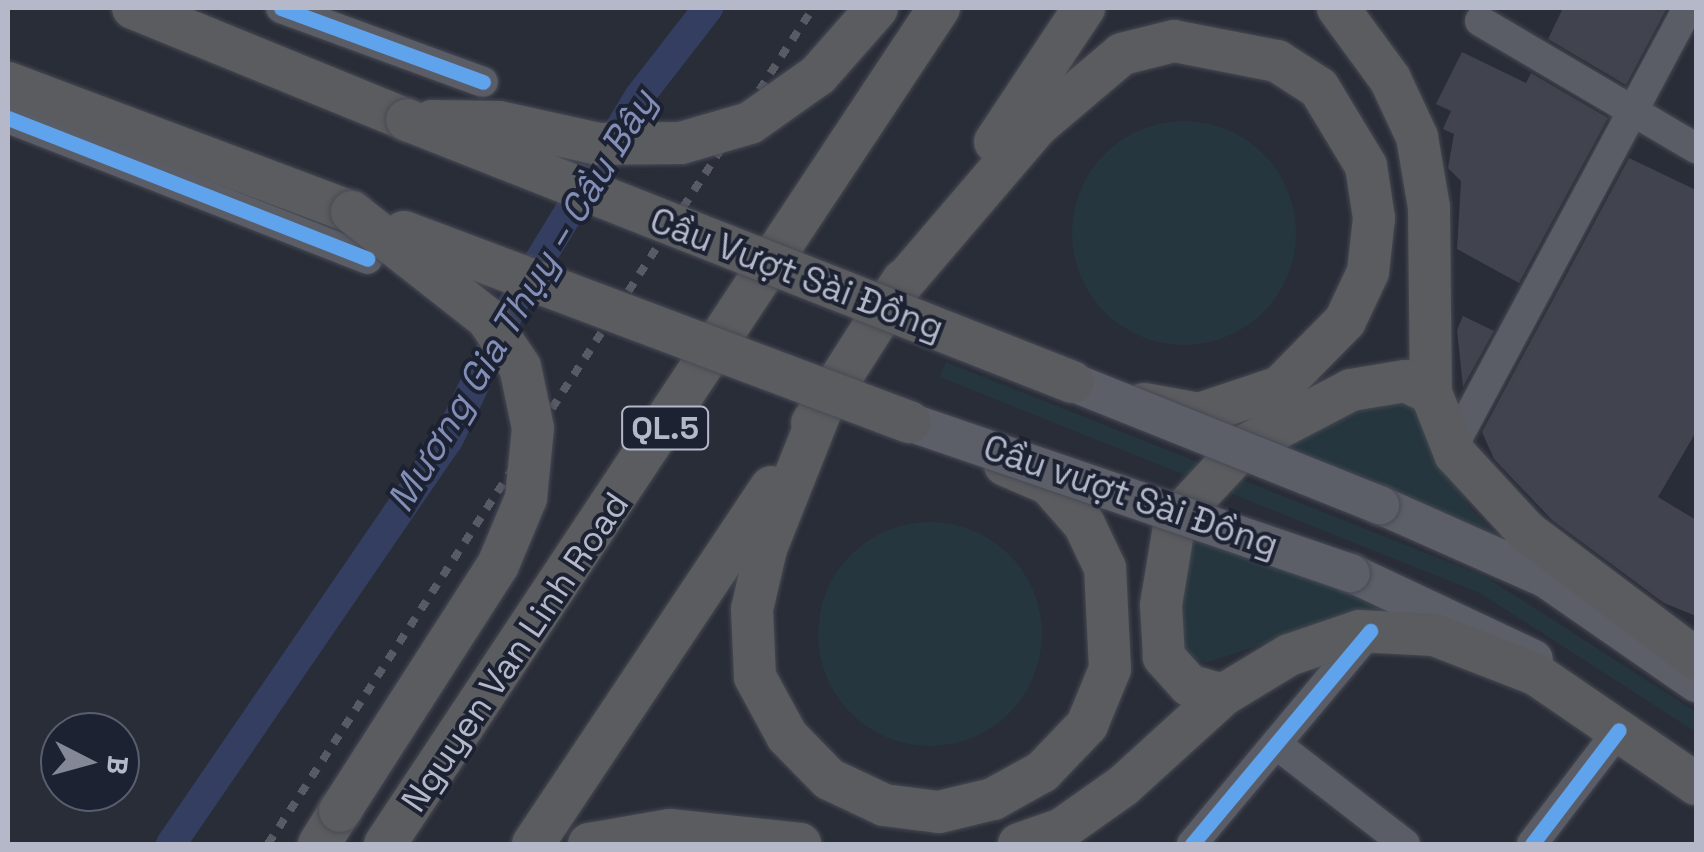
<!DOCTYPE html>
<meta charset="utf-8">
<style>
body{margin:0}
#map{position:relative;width:1704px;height:852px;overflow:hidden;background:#292d38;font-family:"Space Grotesk",sans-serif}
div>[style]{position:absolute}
.green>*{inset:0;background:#26363e}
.round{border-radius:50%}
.canal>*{height:30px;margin:-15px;padding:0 15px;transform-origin:15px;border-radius:15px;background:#343e60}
.building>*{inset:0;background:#41444e}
.roads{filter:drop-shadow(0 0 2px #464951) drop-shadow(0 0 2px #464951)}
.minor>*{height:30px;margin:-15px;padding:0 15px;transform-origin:15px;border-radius:15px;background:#5a5c66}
.major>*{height:38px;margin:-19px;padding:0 19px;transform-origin:19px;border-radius:19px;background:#5c5e68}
.highway>*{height:42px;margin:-21px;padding:0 21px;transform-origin:21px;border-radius:21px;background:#5a5c5f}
.rail>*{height:8px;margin-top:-4px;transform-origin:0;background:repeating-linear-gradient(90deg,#585a64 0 10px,transparent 0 20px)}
.bridges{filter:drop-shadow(0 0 2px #474a55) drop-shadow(0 0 2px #474a55)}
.major-bridge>*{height:38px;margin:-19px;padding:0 19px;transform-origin:19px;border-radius:19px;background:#5c5e68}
.highway-bridge>*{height:42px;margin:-21px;padding:0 21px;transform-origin:21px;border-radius:21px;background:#5a5c5f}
.cycleway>*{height:15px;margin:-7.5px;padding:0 7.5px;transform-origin:7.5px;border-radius:7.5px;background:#60a3ed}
span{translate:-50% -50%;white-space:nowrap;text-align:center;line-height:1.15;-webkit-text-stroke:8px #1d2233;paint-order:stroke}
.shield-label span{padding:2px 8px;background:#1d2233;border:2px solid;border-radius:8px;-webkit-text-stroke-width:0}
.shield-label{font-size:32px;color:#b4b8c9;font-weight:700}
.street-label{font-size:35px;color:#b4b8c9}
.water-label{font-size:38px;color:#828eb6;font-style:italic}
.frame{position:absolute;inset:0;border:10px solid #b4b8c9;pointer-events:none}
.north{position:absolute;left:40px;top:712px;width:100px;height:100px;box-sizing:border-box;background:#1d2233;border:2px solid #595e6f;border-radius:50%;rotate:96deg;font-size:28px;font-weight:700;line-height:40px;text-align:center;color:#b4b8c9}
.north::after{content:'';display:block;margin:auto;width:35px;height:45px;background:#838796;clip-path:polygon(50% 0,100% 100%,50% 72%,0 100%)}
</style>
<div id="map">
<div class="green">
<div class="round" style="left:1072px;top:121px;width:224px;height:224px"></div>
<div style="clip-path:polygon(946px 362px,1486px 577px,1696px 712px,1696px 732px,1480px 593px,940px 377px)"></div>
<div style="clip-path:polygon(1383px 390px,1418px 409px,1469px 507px,1518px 557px,1257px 447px)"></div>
<div class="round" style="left:818px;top:522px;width:224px;height:224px"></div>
<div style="clip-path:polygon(1171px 530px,1454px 618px,1351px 615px,1205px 663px,1187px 654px,1167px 616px)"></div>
</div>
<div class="canal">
<div style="left:171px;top:844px;width:490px;rotate:-55.6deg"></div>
<div style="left:448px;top:440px;width:153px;rotate:-64.4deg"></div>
<div style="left:514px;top:302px;width:240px;rotate:-58.6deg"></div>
<div style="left:639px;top:97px;width:113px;rotate:-52.2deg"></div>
</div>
<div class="building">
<div style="clip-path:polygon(1563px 8px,1667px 8px,1626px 85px,1548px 39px)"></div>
<div style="clip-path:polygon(1462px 52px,1526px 83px,1531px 73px,1608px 118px,1519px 283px,1457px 249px,1461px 181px,1448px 168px,1454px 134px,1443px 129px,1451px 111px,1436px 104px)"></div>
<div style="clip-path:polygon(1629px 158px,1696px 190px,1696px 432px,1658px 497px,1696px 520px,1696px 616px,1664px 603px,1552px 520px,1494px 459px,1482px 432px)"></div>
<div style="clip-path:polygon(1463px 316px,1494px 331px,1463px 387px,1457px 330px)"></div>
</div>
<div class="roads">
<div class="minor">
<div style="left:281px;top:8px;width:215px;rotate:20.1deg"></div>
<div style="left:1480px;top:21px;width:251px;rotate:30.5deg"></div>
<div style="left:8px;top:118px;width:386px;rotate:21.4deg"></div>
<div style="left:1452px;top:448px;width:499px;rotate:-61.8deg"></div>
<div style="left:1276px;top:744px;width:163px;rotate:37.8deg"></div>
<div style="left:1192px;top:844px;width:278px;rotate:-50.1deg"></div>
<div style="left:1532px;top:844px;width:143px;rotate:-52.7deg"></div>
</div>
<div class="major">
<div style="left:1380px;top:505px;width:182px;rotate:24deg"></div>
<div style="left:1546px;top:579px;width:183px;rotate:34.7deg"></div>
<div style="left:1351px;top:573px;width:202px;rotate:25.2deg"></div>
</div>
<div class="highway">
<div style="left:133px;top:8px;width:296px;rotate:22.2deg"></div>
<div style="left:1338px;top:8px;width:88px;rotate:53.8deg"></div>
<div style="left:1390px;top:79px;width:64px;rotate:65deg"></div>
<div style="left:1417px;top:137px;width:71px;rotate:80.3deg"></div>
<div style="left:1429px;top:207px;width:186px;rotate:89.4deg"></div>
<div style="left:1431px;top:393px;width:66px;rotate:68.5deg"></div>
<div style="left:1455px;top:454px;width:106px;rotate:47.3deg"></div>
<div style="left:1527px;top:532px;width:211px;rotate:36.9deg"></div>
<div style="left:8px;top:83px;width:367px;rotate:20.6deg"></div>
<div style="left:995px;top:142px;width:161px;rotate:-56.4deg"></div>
<div style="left:896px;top:291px;width:217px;rotate:-49.5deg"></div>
<div style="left:1037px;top:126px;width:111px;rotate:-40.3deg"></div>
<div style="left:1122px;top:54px;width:54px;rotate:-14deg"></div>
<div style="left:1174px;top:41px;width:105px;rotate:11deg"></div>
<div style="left:1277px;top:61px;width:50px;rotate:32.7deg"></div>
<div style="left:1319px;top:88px;width:91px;rotate:58.9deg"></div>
<div style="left:1366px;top:166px;width:53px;rotate:81.3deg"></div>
<div style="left:1374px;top:218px;width:54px;rotate:96.3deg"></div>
<div style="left:1368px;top:272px;width:54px;rotate:115.1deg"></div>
<div style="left:1345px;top:321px;width:93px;rotate:134.6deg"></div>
<div style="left:1280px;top:387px;width:85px;rotate:161.6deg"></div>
<div style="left:1199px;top:414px;width:56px;rotate:-169.7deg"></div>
<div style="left:822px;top:408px;width:152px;rotate:111.7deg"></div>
<div style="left:766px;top:549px;width:62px;rotate:103.1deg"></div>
<div style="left:752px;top:609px;width:68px;rotate:87.5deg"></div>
<div style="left:755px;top:677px;width:67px;rotate:61.5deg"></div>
<div style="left:787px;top:736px;width:60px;rotate:45.7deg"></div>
<div style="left:829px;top:779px;width:61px;rotate:25.3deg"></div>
<div style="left:884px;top:805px;width:55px;rotate:7.3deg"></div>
<div style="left:939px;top:812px;width:56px;rotate:-13.5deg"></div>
<div style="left:993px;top:799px;width:56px;rotate:-28.9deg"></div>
<div style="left:1042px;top:772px;width:65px;rotate:-46.2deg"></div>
<div style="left:1087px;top:725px;width:61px;rotate:-67.7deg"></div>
<div style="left:1110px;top:669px;width:101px;rotate:-92.8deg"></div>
<div style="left:1105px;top:568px;width:49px;rotate:-115.5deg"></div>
<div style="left:1084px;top:524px;width:53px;rotate:-131.2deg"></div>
<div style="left:1049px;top:484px;width:48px;rotate:-156.6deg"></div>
<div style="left:812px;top:423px;width:169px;rotate:-57.5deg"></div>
<div style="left:1223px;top:695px;width:35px;rotate:-164deg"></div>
<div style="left:1189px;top:685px;width:38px;rotate:-132deg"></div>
<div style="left:1164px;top:657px;width:52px;rotate:-93.3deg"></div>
<div style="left:1161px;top:605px;width:86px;rotate:-80.6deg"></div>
<div style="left:1175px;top:520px;width:101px;rotate:-47deg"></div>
<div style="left:1244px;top:446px;width:121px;rotate:-27.6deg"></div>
<div style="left:1351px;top:390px;width:55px;rotate:-9.5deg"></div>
<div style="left:1405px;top:381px;width:29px;rotate:25deg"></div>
<div style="left:319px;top:844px;width:39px;rotate:-58deg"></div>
<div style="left:385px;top:844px;width:1003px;rotate:-56.47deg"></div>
<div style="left:533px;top:844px;width:429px;rotate:-56.3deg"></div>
<div style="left:589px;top:844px;width:82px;rotate:-9.8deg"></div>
<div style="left:670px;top:830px;width:131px;rotate:6.1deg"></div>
<div style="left:1019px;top:844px;width:46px;rotate:-19.2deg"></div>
<div style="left:1062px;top:829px;width:75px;rotate:-35.2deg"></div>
<div style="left:1123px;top:786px;width:135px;rotate:-42.3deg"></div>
<div style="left:1223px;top:695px;width:77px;rotate:-31.2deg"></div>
<div style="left:1289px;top:655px;width:74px;rotate:-18.9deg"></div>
<div style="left:1359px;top:631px;width:75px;rotate:3.1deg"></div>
<div style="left:1434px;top:635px;width:110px;rotate:21.2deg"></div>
<div style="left:1537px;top:675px;width:193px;rotate:34.4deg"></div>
</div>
</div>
<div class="rail">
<div style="left:268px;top:844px;width:998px;rotate:-56.9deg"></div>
</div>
<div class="bridges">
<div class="major-bridge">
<div style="left:1072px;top:382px;width:332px;rotate:21.8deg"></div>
<div style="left:909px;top:422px;width:467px;rotate:18.9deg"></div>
</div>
<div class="highway-bridge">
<div style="left:407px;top:120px;width:715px;rotate:21.5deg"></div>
<div style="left:432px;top:121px;width:67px;rotate:0.9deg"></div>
<div style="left:499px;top:122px;width:101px;rotate:12.5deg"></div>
<div style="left:598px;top:144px;width:83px;rotate:-0.7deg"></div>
<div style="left:681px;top:143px;width:72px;rotate:-16.2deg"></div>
<div style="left:750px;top:123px;width:83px;rotate:-35.2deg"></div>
<div style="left:818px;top:75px;width:89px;rotate:-48.6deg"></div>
<div style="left:404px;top:232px;width:540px;rotate:20.62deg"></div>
<div style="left:340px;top:811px;width:292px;rotate:-57.3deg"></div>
<div style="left:498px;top:565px;width:73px;rotate:-67.3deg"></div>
<div style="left:526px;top:498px;width:70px;rotate:-84.3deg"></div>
<div style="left:533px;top:428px;width:62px;rotate:-102deg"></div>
<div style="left:520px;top:367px;width:59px;rotate:-124deg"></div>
<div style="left:487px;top:318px;width:172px;rotate:-141.9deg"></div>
</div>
</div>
<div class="cycleway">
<div style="left:281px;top:8px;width:215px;rotate:20.1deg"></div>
<div style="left:8px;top:118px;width:386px;rotate:21.4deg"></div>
<div style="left:1192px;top:844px;width:278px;rotate:-50.1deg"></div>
<div style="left:1532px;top:844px;width:143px;rotate:-52.7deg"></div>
</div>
<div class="shield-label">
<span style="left:665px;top:428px">QL.5</span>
</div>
<div class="street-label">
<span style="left:797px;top:274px;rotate:21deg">Cầu Vượt Sài Đồng</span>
<span style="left:1131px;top:496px;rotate:19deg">Cầu vượt Sài Đồng</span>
<span style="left:515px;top:652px;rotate:-56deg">Nguyen Van Linh Road</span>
</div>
<div class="water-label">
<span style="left:522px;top:301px;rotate:-59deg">Mương Gia Thụy – Cầu Bây</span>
</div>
<div class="frame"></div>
<div class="north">B</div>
</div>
